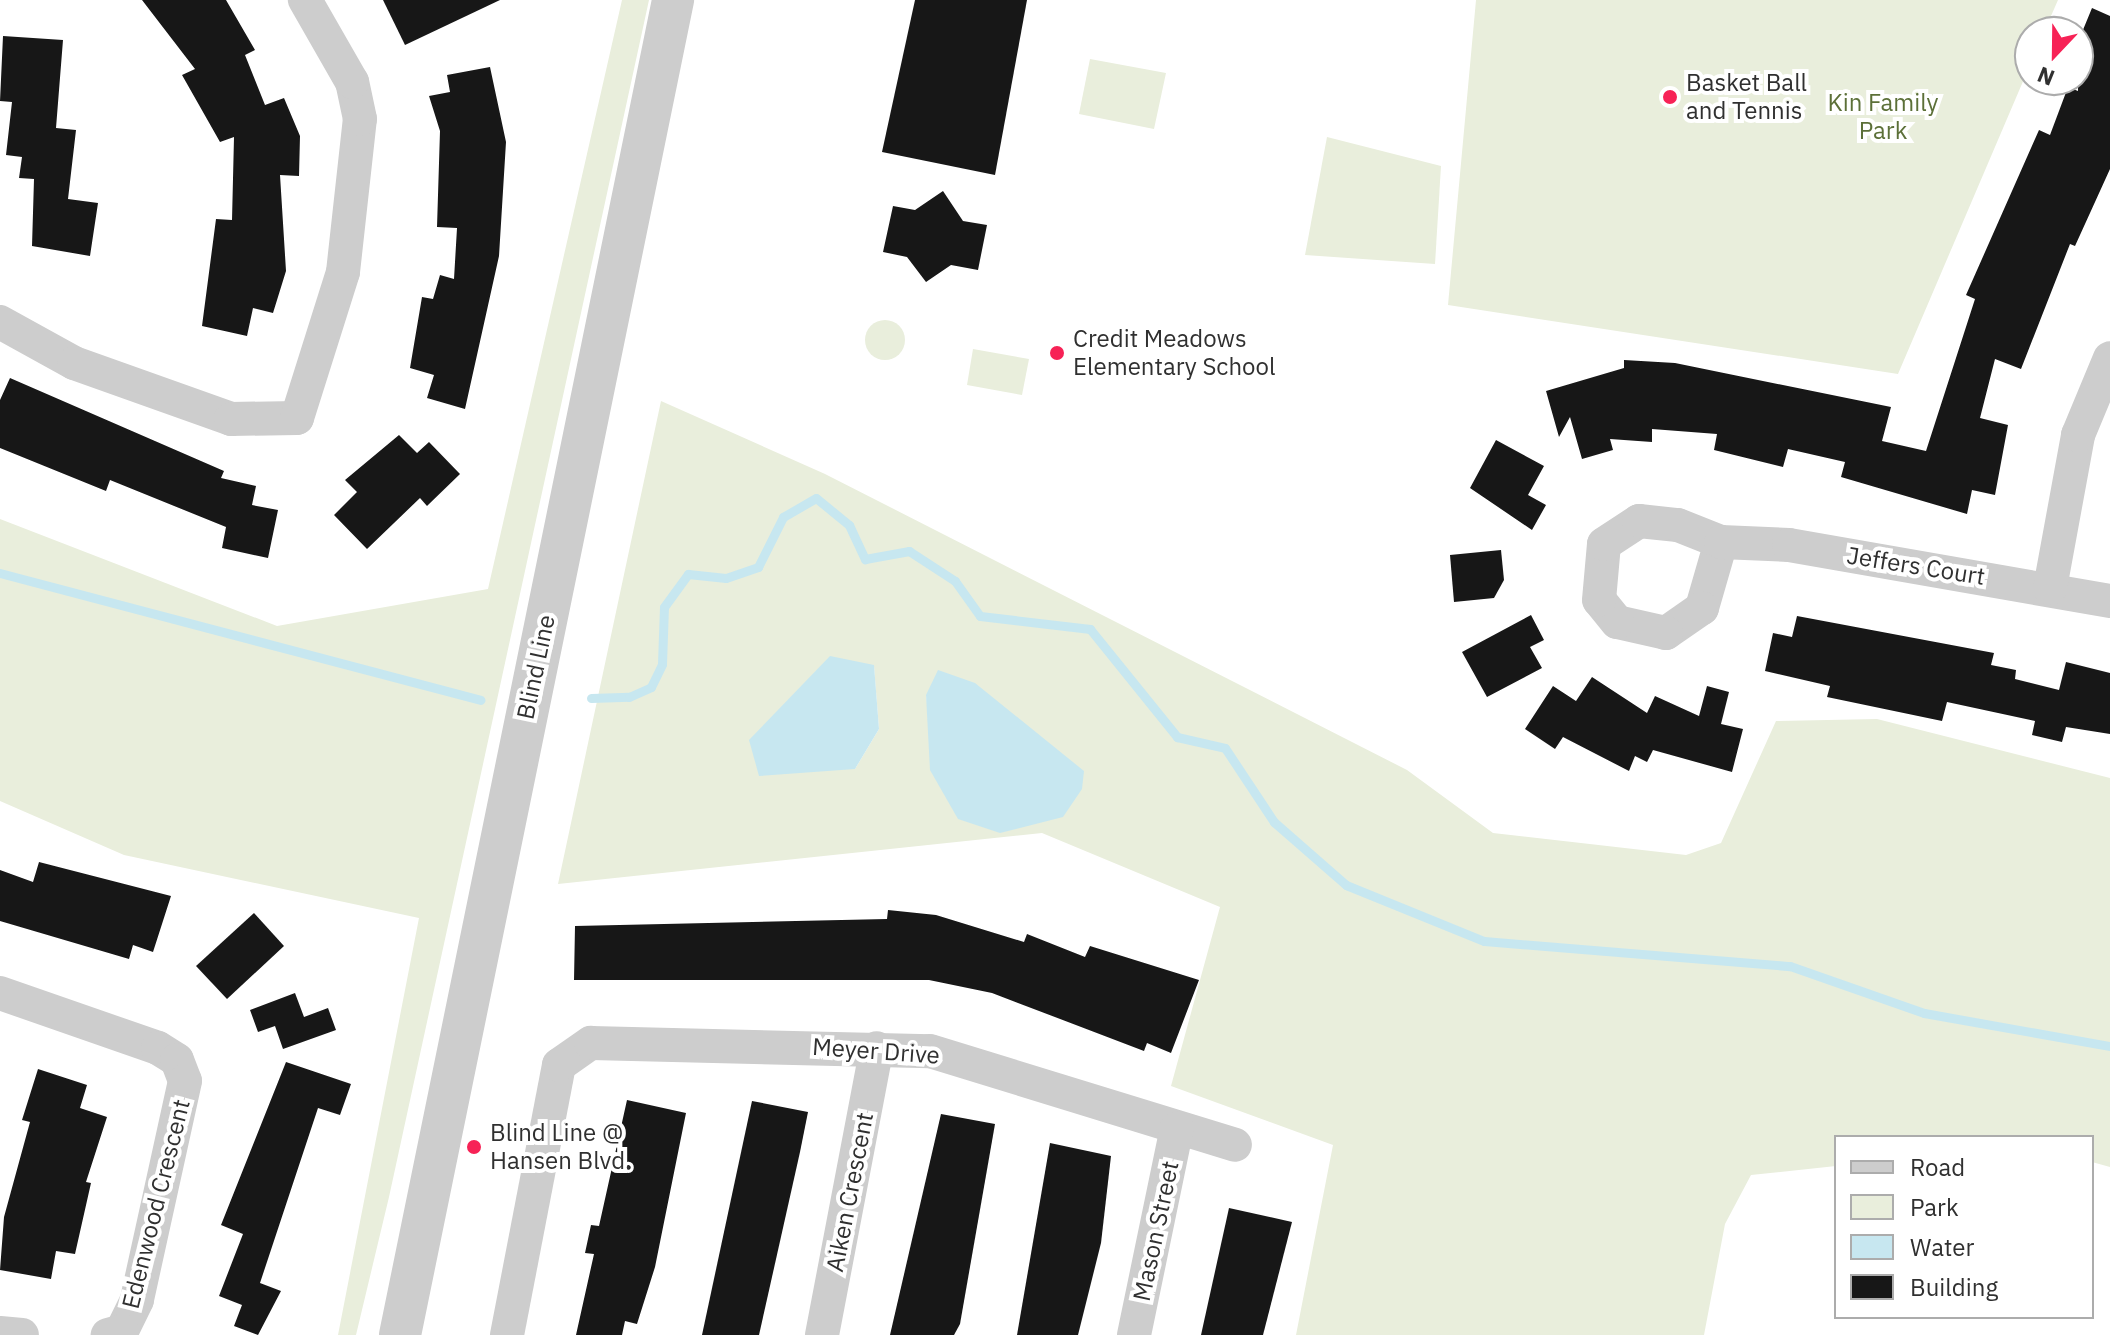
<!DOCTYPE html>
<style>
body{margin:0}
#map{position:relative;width:2110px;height:1335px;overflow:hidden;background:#fff;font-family:"IBM Plex Sans",sans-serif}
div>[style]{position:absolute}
.green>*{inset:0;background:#e9eedc}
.round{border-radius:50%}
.water>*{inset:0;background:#c7e7f0}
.stream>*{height:9px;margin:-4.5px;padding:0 4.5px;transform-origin:4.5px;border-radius:4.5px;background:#c7e7f0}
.building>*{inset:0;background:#171717}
.minor>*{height:34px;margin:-17px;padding:0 17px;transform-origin:17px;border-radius:17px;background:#cdcdcd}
.tertiary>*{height:42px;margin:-21px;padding:0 21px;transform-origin:21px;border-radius:21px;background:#cdcdcd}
.dots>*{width:22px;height:22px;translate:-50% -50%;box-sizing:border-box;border:4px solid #fff;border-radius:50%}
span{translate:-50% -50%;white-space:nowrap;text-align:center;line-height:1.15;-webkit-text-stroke:8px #fff;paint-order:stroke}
.poi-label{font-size:24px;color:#303030}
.left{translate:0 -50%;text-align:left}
.park-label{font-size:24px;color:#5c7038}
.street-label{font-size:24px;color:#303030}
.legend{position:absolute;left:1834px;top:1135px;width:260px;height:184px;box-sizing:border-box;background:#fff;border:2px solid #acacac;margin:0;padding:10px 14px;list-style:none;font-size:24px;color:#303030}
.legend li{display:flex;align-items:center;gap:16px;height:40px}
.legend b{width:40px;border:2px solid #acacac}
.north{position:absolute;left:2014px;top:16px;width:80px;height:80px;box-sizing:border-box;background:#fff;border:2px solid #acacac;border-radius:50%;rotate:202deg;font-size:22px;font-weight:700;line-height:32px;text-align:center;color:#303030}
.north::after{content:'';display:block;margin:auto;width:28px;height:36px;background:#f72256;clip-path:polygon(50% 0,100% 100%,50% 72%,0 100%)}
</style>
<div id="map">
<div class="green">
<div style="clip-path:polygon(622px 0,649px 0,389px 1197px,356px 1335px,338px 1335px,419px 918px,124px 855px,0 801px,0 519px,277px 626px,488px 589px)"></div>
<div style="clip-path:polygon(1476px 0,2058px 0,2044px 32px,2030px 32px,2030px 65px,1898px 374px,1448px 305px)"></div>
<div style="clip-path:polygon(1090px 59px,1166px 73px,1154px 129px,1079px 114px)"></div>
<div style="clip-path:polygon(1327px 137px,1441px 166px,1435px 264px,1305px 255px)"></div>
<div class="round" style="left:865px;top:320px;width:40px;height:40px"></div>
<div style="clip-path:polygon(973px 349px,1029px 359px,1022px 395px,967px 385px)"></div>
<div style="clip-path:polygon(evenodd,661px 401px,825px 474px,1407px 770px,1493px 833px,1686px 855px,1721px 843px,1776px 721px,1877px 719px,2110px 778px,2110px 1167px,2092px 1162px,2092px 1137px,1836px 1137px,1836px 1166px,1751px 1175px,1725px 1224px,1704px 1335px,1296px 1335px,1333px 1145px,1171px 1086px,1220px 907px,1042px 833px,558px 884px,661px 401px,874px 666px,879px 729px,855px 769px,874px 666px,661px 401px,926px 695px,1000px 833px,930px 728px,926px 695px)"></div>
</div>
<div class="water">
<div style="clip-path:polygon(830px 656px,874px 665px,879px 729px,855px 769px,759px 776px,749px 740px)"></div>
<div style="clip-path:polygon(938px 670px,975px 683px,1084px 771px,1082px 789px,1063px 817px,1000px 833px,958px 819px,930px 770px,926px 695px)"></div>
</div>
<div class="stream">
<div style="left:0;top:573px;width:497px;rotate:14.8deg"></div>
<div style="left:591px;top:698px;width:38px;rotate:-2deg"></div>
<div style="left:629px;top:697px;width:24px;rotate:-24deg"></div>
<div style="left:651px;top:687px;width:25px;rotate:-64deg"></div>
<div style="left:662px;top:664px;width:57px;rotate:-88deg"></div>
<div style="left:664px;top:607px;width:41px;rotate:-54deg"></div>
<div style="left:688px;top:574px;width:38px;rotate:6deg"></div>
<div style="left:726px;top:578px;width:34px;rotate:-19deg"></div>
<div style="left:758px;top:567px;width:56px;rotate:-63.4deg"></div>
<div style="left:783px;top:517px;width:38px;rotate:-30deg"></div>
<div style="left:816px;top:498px;width:43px;rotate:39.3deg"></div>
<div style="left:849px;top:525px;width:38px;rotate:65deg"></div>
<div style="left:865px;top:559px;width:45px;rotate:-10.3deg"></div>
<div style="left:909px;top:551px;width:55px;rotate:33.1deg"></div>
<div style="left:955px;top:581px;width:43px;rotate:54.5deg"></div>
<div style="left:980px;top:616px;width:111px;rotate:6.7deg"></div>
<div style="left:1090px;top:629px;width:139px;rotate:51.1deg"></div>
<div style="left:1177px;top:737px;width:49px;rotate:12.9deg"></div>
<div style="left:1225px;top:748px;width:89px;rotate:56.5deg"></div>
<div style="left:1274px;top:822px;width:96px;rotate:41.2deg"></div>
<div style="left:1346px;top:885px;width:149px;rotate:22.1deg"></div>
<div style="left:1484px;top:941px;width:307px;rotate:4.7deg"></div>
<div style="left:1790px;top:966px;width:142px;rotate:19.3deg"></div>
<div style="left:1924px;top:1013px;width:189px;rotate:10.1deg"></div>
</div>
<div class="building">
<div style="clip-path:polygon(142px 0,226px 0,255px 50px,245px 55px,265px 105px,284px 98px,300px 136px,299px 176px,280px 175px,286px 271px,273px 313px,253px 308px,247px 336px,202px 326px,216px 219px,232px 220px,234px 137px,220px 142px,182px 75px,195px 69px)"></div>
<div style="clip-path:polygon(383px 0,500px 0,405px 45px)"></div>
<div style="clip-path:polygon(915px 0,1027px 0,995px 175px,882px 152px)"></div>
<div style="clip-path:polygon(2092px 8px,2110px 16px,2110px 169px,2075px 246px,2070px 244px,2021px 369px,1995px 359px,1980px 418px,2008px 425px,1995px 495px,1972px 490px,1967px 514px,1841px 477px,1845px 462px,1788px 449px,1783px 467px,1714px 450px,1717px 434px,1652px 429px,1652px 442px,1610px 439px,1613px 450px,1582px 459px,1570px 417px,1559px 437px,1546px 391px,1624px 368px,1624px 360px,1675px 363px,1891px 407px,1882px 441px,1926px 451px,1975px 299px,1966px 295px,2039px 130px,2050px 135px,2068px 87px,2078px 91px,2078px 42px)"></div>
<div style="clip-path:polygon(3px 36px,63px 40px,56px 128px,76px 130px,68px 199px,98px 203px,90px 256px,32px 246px,34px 179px,19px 178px,22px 157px,6px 155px,12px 102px,0 101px)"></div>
<div style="clip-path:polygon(490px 67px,506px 142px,499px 256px,465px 409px,427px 398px,434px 375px,410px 368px,422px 297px,433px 299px,440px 275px,454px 279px,457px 228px,437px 227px,440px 131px,429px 96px,450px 92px,447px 75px)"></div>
<div style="clip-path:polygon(943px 191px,963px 221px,987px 225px,978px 270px,951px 265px,926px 282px,907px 257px,883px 252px,893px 206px,915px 210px)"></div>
<div style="clip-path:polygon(10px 378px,224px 471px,221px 478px,256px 486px,252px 505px,278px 510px,268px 558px,222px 548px,226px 527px,110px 480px,106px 491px,0 448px,0 400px)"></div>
<div style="clip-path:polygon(399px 435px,417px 453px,429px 442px,460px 474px,427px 506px,420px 498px,367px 549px,334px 515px,357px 492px,345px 480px)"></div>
<div style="clip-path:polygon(1496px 440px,1544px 466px,1528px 495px,1546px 505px,1532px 530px,1470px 488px)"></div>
<div style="clip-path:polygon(1501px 550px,1504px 580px,1494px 598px,1454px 602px,1450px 555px)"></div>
<div style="clip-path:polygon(1531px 615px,1544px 640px,1530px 647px,1542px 668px,1487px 697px,1462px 652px)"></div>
<div style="clip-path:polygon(1797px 616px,1994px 653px,1991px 665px,2016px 670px,2015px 679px,2059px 690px,2066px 662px,2110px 673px,2110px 734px,2066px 727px,2062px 742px,2032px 735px,2035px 721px,1947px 702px,1942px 721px,1827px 697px,1830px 686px,1765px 671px,1773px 633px,1792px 637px)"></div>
<div style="clip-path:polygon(1592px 677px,1647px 713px,1655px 696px,1699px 716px,1707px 686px,1729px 692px,1721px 724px,1743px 729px,1732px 772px,1653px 750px,1647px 762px,1635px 756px,1629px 771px,1563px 737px,1555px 749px,1525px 729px,1553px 686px,1576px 701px)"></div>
<div style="clip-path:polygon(39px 862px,171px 896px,153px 952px,133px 945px,129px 959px,0 921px,0 870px,33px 882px)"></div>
<div style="clip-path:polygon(888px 910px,936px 915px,1024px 942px,1027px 934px,1085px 957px,1090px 946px,1199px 980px,1171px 1053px,1147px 1043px,1144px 1051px,992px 993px,929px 980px,574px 980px,575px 926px,887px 919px)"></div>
<div style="clip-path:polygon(254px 913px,284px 946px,227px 999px,196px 966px)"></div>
<div style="clip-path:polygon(295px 993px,304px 1017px,328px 1008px,336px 1030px,283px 1049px,275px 1026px,258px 1032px,250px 1010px)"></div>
<div style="clip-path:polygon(286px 1062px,351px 1084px,340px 1115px,318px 1108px,260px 1283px,281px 1291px,258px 1335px,234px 1326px,242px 1305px,219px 1296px,243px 1234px,221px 1225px)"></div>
<div style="clip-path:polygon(38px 1069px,87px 1085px,80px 1108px,107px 1117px,86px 1182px,91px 1183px,75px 1254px,56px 1251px,51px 1279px,0 1270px,4px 1217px,30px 1122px,22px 1120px)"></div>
<div style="clip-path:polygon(627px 1100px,686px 1113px,655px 1267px,637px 1324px,625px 1321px,622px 1335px,576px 1335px,594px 1254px,585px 1253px,591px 1225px,599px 1226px)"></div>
<div style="clip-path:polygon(752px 1101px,808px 1112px,800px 1152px,759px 1335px,702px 1335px)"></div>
<div style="clip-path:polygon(941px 1114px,995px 1124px,960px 1324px,954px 1335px,890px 1335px)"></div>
<div style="clip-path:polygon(1050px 1143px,1111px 1156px,1101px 1243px,1078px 1335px,1017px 1335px)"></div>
<div style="clip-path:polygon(1229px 1208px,1292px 1222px,1263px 1335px,1201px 1335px)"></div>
</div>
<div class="minor">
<div style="left:0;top:322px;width:85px;rotate:29deg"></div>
<div style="left:74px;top:363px;width:167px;rotate:19.6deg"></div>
<div style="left:231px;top:419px;width:66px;rotate:-0.9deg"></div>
<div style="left:297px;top:418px;width:153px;rotate:-72.5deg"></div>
<div style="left:343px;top:272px;width:154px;rotate:-83.7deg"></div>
<div style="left:360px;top:119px;width:38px;rotate:-102deg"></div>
<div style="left:352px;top:82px;width:95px;rotate:-119.8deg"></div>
<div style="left:1721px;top:542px;width:69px;rotate:106.1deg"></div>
<div style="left:1702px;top:608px;width:44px;rotate:145.2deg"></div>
<div style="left:1666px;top:633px;width:50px;rotate:-167.3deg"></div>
<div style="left:1617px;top:622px;width:28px;rotate:-129deg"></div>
<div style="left:1599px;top:600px;width:56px;rotate:-84.9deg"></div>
<div style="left:1604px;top:544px;width:42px;rotate:-33.3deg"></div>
<div style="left:1639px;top:521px;width:39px;rotate:6deg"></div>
<div style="left:1678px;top:525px;width:46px;rotate:21.6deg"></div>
<div style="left:1721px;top:542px;width:68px;rotate:2.5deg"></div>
<div style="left:1789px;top:545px;width:326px;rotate:9.9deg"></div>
<div style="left:2050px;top:588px;width:156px;rotate:-79.6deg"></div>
<div style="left:2078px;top:435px;width:83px;rotate:-67.4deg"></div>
<div style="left:0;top:993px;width:167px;rotate:19.2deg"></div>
<div style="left:158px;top:1048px;width:22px;rotate:32deg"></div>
<div style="left:177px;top:1060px;width:22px;rotate:69deg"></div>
<div style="left:185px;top:1081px;width:224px;rotate:102.4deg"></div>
<div style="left:137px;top:1300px;width:34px;rotate:116deg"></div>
<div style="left:122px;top:1331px;width:15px;rotate:164deg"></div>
<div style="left:0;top:1333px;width:22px;rotate:5deg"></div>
<div style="left:507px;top:1335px;width:275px;rotate:-79.1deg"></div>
<div style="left:559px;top:1065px;width:39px;rotate:-35deg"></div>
<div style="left:591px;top:1043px;width:339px;rotate:1.4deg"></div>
<div style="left:930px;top:1051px;width:319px;rotate:17.1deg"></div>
<div style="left:822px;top:1335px;width:292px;rotate:-79.2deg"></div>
<div style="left:1134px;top:1335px;width:211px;rotate:-78.3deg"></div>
</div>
<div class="tertiary">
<div style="left:400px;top:1335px;width:1363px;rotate:-78.44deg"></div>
</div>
<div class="dots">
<div style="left:1670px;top:97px;background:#f72256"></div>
<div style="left:1057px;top:353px;background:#f72256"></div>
<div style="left:474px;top:1147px;background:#f72256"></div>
</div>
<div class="poi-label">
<span class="left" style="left:1686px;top:97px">Basket Ball<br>and Tennis</span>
<span class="left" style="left:1073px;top:353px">Credit Meadows<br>Elementary School</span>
<span class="left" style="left:490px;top:1147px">Blind Line @<br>Hansen Blvd.</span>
</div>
<div class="park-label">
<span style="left:1883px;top:117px">Kin Family<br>Park</span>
</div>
<div class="street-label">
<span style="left:1916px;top:566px;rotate:9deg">Jeffers Court</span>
<span style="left:536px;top:667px;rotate:-78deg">Blind Line</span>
<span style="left:876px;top:1051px;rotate:4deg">Meyer Drive</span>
<span style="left:850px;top:1192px;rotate:-79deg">Aiken Crescent</span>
<span style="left:156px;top:1204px;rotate:-76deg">Edenwood Crescent</span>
<span style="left:1156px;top:1231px;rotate:-78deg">Mason Street</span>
</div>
<ul class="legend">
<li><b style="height:10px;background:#cdcdcd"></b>Road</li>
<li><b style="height:22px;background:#e9eedc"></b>Park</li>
<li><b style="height:22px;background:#c7e7f0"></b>Water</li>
<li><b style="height:22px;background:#171717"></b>Building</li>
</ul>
<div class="north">N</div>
</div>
